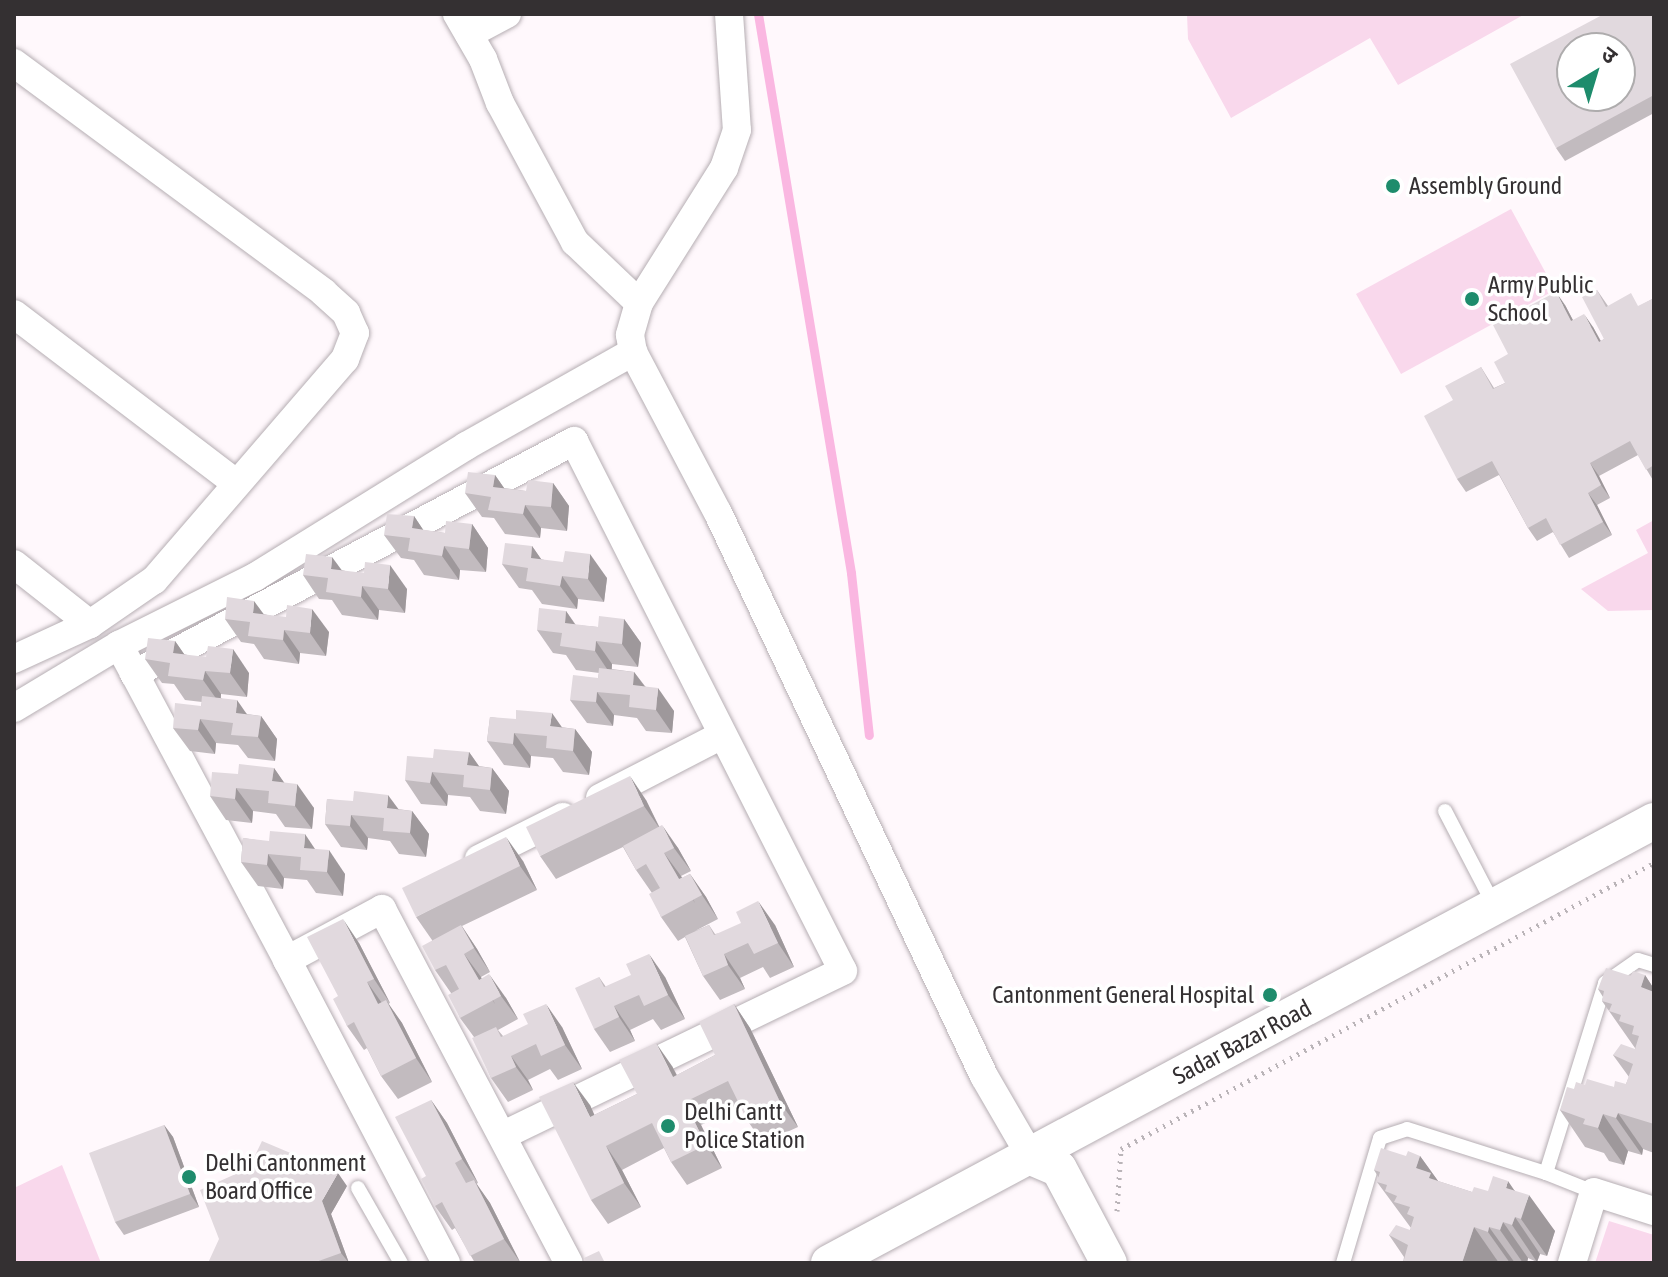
<!DOCTYPE html>
<meta charset="utf-8">
<style>
body{margin:0}
#map{position:relative;width:1668px;height:1277px;overflow:hidden;background:#fff8fc;font-family:"Asap Condensed","Noto Sans Devanagari",sans-serif}
div>[style]{position:absolute}
.green>*{inset:0;background:#f9d8ec}
.stream>*{height:9px;margin:-4.5px;padding:0 4.5px;transform-origin:4.5px;border-radius:4.5px;background:#fab7e1}
.path>*{height:5px;margin-top:-2.5px;transform-origin:0;background:repeating-linear-gradient(90deg,#bab4b8 0 2px,transparent 0 8px)}
.roads{filter:drop-shadow(0 0 2px #b6aeb3) drop-shadow(0 0 2px #b6aeb3)}
.service>*{height:14px;margin:-7px;padding:0 7px;transform-origin:7px;border-radius:7px;background:#fff}
.minor>*{height:28px;margin:-14px;padding:0 14px;transform-origin:14px;border-radius:14px;background:#fff}
.tertiary>*{height:36px;margin:-18px;padding:0 18px;transform-origin:18px;border-radius:18px;background:#fff}
.wall>*{inset:0;background:#c2bbbf}
.shaded-wall>*{inset:0;background:#9e989b}
.building>*{inset:0;background:#e1d9de}
.dots>*{width:22px;height:22px;translate:-50% -50%;box-sizing:border-box;border:4px solid #fff;border-radius:50%}
span{translate:-50% -50%;white-space:nowrap;text-align:center;line-height:1.15;-webkit-text-stroke:7px #fff;paint-order:stroke}
.poi-label{font-size:24px;color:#343032}
.left{translate:0 -50%;text-align:left}
.right{translate:-100% -50%;text-align:right}
.street-label{font-size:24px;color:#343032}
.frame{position:absolute;inset:0;border:16px solid #343032;pointer-events:none}
.north{position:absolute;left:1556px;top:32px;width:80px;height:80px;box-sizing:border-box;background:#fff;border:2px solid #aeacad;border-radius:50%;rotate:38deg;font-size:22px;font-weight:700;line-height:32px;text-align:center;color:#343032}
.north::after{content:'';display:block;margin:auto;width:28px;height:36px;background:#1e8c6c;clip-path:polygon(50% 0,100% 100%,50% 72%,0 100%)}
</style>
<div id="map">
<div class="green">
<div style="clip-path:polygon(1187px 14px,1525px 14px,1398px 85px,1370px 38px,1231px 118px,1188px 39px)"></div>
<div style="clip-path:polygon(1511px 209px,1555px 290px,1401px 374px,1356px 294px)"></div>
<div style="clip-path:polygon(1654px 520px,1654px 610px,1608px 611px,1581px 589px,1648px 553px,1636px 530px)"></div>
<div style="clip-path:polygon(62px 1165px,101px 1263px,14px 1263px,14px 1188px)"></div>
<div style="clip-path:polygon(1609px 1221px,1654px 1235px,1654px 1263px,1595px 1263px)"></div>
</div>
<div class="stream">
<div style="left:758px;top:14px;width:567px;rotate:80.55deg"></div>
<div style="left:851px;top:573px;width:163px;rotate:83.7deg"></div>
</div>
<div class="path">
<div style="left:1117px;top:1211px;width:62px;rotate:-86.3deg"></div>
<div style="left:1121px;top:1149px;width:605px;rotate:-28.22deg"></div>
</div>
<div class="roads">
<div class="service">
<div style="left:1445px;top:811px;width:106px;rotate:62.5deg"></div>
<div style="left:1546px;top:1173px;width:199px;rotate:-72.7deg"></div>
<div style="left:1605px;top:983px;width:40px;rotate:-34.9deg"></div>
<div style="left:1638px;top:960px;width:17px;rotate:17deg"></div>
<div style="left:358px;top:1188px;width:86px;rotate:60.2deg"></div>
<div style="left:1343px;top:1263px;width:130px;rotate:-73.5deg"></div>
<div style="left:1380px;top:1138px;width:28px;rotate:-18deg"></div>
<div style="left:1407px;top:1129px;width:146px;rotate:17.6deg"></div>
<div style="left:1546px;top:1173px;width:52px;rotate:21.6deg"></div>
</div>
<div class="minor">
<div style="left:457px;top:14px;width:52px;rotate:60deg"></div>
<div style="left:483px;top:59px;width:47px;rotate:68.9deg"></div>
<div style="left:500px;top:103px;width:158px;rotate:61.7deg"></div>
<div style="left:575px;top:242px;width:88px;rotate:43.6deg"></div>
<div style="left:729px;top:14px;width:116px;rotate:86.1deg"></div>
<div style="left:737px;top:130px;width:40px;rotate:108.9deg"></div>
<div style="left:724px;top:168px;width:160px;rotate:122.2deg"></div>
<div style="left:639px;top:303px;width:33px;rotate:106deg"></div>
<div style="left:630px;top:335px;width:17px;rotate:80deg"></div>
<div style="left:633px;top:352px;width:182px;rotate:62.2deg"></div>
<div style="left:718px;top:513px;width:623px;rotate:64.71deg"></div>
<div style="left:984px;top:1076px;width:94px;rotate:59.9deg"></div>
<div style="left:469px;top:34px;width:43px;rotate:-27.8deg"></div>
<div style="left:14px;top:63px;width:385px;rotate:36.5deg"></div>
<div style="left:323px;top:292px;width:31px;rotate:42deg"></div>
<div style="left:346px;top:313px;width:22px;rotate:66deg"></div>
<div style="left:355px;top:333px;width:28px;rotate:111deg"></div>
<div style="left:345px;top:359px;width:292px;rotate:130.8deg"></div>
<div style="left:154px;top:580px;width:78px;rotate:145.5deg"></div>
<div style="left:90px;top:624px;width:84px;rotate:155.3deg"></div>
<div style="left:14px;top:314px;width:279px;rotate:37.3deg"></div>
<div style="left:14px;top:564px;width:97px;rotate:38.3deg"></div>
<div style="left:119px;top:645px;width:357px;rotate:61.9deg"></div>
<div style="left:287px;top:960px;width:108px;rotate:-28.2deg"></div>
<div style="left:382px;top:909px;width:400px;rotate:62.2deg"></div>
<div style="left:134px;top:674px;width:498px;rotate:-27.9deg"></div>
<div style="left:574px;top:441px;width:594px;rotate:63.09deg"></div>
<div style="left:843px;top:971px;width:377px;rotate:154.2deg"></div>
<div style="left:14px;top:708px;width:122px;rotate:-31deg"></div>
<div style="left:119px;top:645px;width:152px;rotate:-26.6deg"></div>
<div style="left:255px;top:577px;width:248px;rotate:-31.8deg"></div>
<div style="left:466px;top:446px;width:192px;rotate:-29.4deg"></div>
<div style="left:600px;top:798px;width:137px;rotate:-27.3deg"></div>
<div style="left:479px;top:859px;width:94px;rotate:-26.6deg"></div>
<div style="left:287px;top:960px;width:342px;rotate:62.3deg"></div>
<div style="left:1572px;top:1263px;width:74px;rotate:-72.8deg"></div>
<div style="left:1594px;top:1192px;width:63px;rotate:17.6deg"></div>
</div>
<div class="tertiary">
<div style="left:1031px;top:1157px;width:30px;rotate:23deg"></div>
<div style="left:1059px;top:1169px;width:106px;rotate:62deg"></div>
<div style="left:829px;top:1263px;width:936px;rotate:-28.18deg"></div>
</div>
</div>
<div class="wall">
<div style="clip-path:polygon(1654px 14px,1654px 113px,1565px 161px,1556px 148px)"></div>
<div style="clip-path:polygon(1597px 290px,1608px 306px,1640px 306px,1654px 298px,1654px 482px,1638px 455px,1599px 476px,1610px 498px,1597px 505px,1612px 535px,1569px 558px,1553px 532px,1537px 541px,1528px 528px,1499px 475px,1466px 492px,1457px 479px,1453px 400px,1481px 367px,1494px 388px,1505px 383px,1508px 354px,1565px 305px,1573px 320px,1593px 327px,1601px 341px,1604px 339px)"></div>
<div style="clip-path:polygon(495px 475px,504px 488px,526px 491px,553px 483px,569px 506px,567px 531px,541px 528px,540px 538px,505px 534px,494px 518px,482px 517px,465px 493px)"></div>
<div style="clip-path:polygon(414px 516px,423px 530px,445px 533px,472px 524px,488px 548px,486px 572px,460px 570px,459px 580px,424px 575px,414px 560px,401px 558px,384px 535px)"></div>
<div style="clip-path:polygon(532px 546px,541px 559px,607px 578px,604px 602px,578px 599px,577px 609px,542px 604px,532px 590px,519px 588px,502px 564px)"></div>
<div style="clip-path:polygon(342px 570px,407px 589px,405px 613px,379px 610px,378px 620px,342px 615px,332px 600px,319px 599px,303px 575px)"></div>
<div style="clip-path:polygon(566px 611px,576px 625px,598px 627px,624px 619px,641px 643px,638px 667px,612px 664px,612px 669px,634px 672px,645px 686px,674px 711px,672px 733px,646px 731px,637px 718px,614px 715px,613px 726px,587px 723px,570px 700px,598px 678px,599px 673px,576px 670px,566px 655px,553px 653px,537px 630px)"></div>
<div style="clip-path:polygon(264px 614px,329px 632px,326px 656px,300px 653px,299px 664px,264px 659px,254px 644px,241px 642px,225px 619px)"></div>
<div style="clip-path:polygon(175px 641px,184px 654px,249px 673px,247px 697px,221px 694px,221px 698px,247px 714px,261px 716px,277px 739px,275px 761px,248px 758px,238px 745px,216px 743px,215px 754px,190px 751px,173px 728px,201px 706px,202px 702px,185px 700px,174px 684px,162px 683px,145px 659px)"></div>
<div style="clip-path:polygon(490px 717px,575px 729px,592px 752px,589px 775px,563px 772px,553px 758px,531px 756px,530px 768px,504px 765px,487px 741px)"></div>
<div style="clip-path:polygon(469px 752px,479px 766px,492px 768px,509px 791px,506px 814px,480px 811px,470px 797px,448px 795px,447px 806px,421px 804px,405px 780px)"></div>
<div style="clip-path:polygon(274px 768px,284px 783px,314px 808px,312px 829px,285px 827px,276px 814px,253px 811px,252px 823px,226px 820px,210px 796px,238px 774px)"></div>
<div style="clip-path:polygon(327px 799px,412px 811px,429px 834px,426px 857px,399px 854px,390px 841px,368px 838px,367px 850px,341px 847px,325px 824px)"></div>
<div style="clip-path:polygon(646px 800px,659px 826px,678px 848px,691px 871px,681px 876px,682px 878px,690px 874px,706px 897px,718px 919px,695px 931px,709px 925px,715px 934px,775px 925px,794px 967px,770px 978px,763px 967px,740px 978px,745px 989px,720px 1000px,703px 976px,685px 937px,678px 941px,661px 917px,652px 893px,636px 870px,623px 847px,556px 879px,540px 856px)"></div>
<div style="clip-path:polygon(243px 838px,315px 849px,345px 874px,343px 896px,316px 893px,307px 880px,284px 878px,283px 889px,258px 886px,241px 862px)"></div>
<div style="clip-path:polygon(523px 861px,537px 890px,462px 926px,477px 949px,490px 972px,481px 977px,481px 979px,506px 998px,518px 1019px,498px 1030px,503px 1036px,562px 1027px,582px 1069px,558px 1080px,550px 1069px,528px 1080px,533px 1090px,508px 1102px,491px 1078px,474px 1037px,460px 1018px,451px 993px,435px 970px,432px 940px,416px 917px)"></div>
<div style="clip-path:polygon(359px 943px,390px 1003px,388px 1004px,402px 1023px,432px 1082px,398px 1099px,381px 1076px,367px 1048px,364px 1050px,347px 1026px,338px 996px)"></div>
<div style="clip-path:polygon(1645px 975px,1654px 989px,1654px 1153px,1643px 1149px,1642px 1155px,1628px 1151px,1624px 1165px,1609px 1161px,1604px 1153px,1585px 1147px,1560px 1110px,1574px 1089px,1585px 1085px,1614px 1087px,1626px 1084px,1629px 1077px,1613px 1055px,1635px 1049px,1635px 1048px,1602px 1001px,1603px 997px,1598px 989px,1631px 976px)"></div>
<div style="clip-path:polygon(599px 977px,606px 987px,665px 977px,685px 1019px,661px 1030px,653px 1019px,630px 1030px,635px 1041px,610px 1052px,594px 1029px)"></div>
<div style="clip-path:polygon(734px 1004px,750px 1028px,798px 1127px,763px 1143px,747px 1120px,741px 1106px,701px 1125px,722px 1168px,687px 1185px,671px 1162px,664px 1148px,622px 1170px,641px 1207px,608px 1224px,591px 1200px,590px 1105px,594px 1115px,637px 1094px,672px 1066px,677px 1075px,715px 1055px)"></div>
<div style="clip-path:polygon(431px 1100px,447px 1123px,478px 1183px,476px 1184px,490px 1203px,520px 1262px,475px 1263px,455px 1228px,452px 1230px,435px 1206px,426px 1176px)"></div>
<div style="clip-path:polygon(164px 1125px,173px 1137px,199px 1207px,124px 1235px,115px 1222px)"></div>
<div style="clip-path:polygon(1406px 1156px,1420px 1156px,1438px 1181px,1472px 1192px,1514px 1190px,1555px 1231px,1547px 1256px,1540px 1254px,1537px 1262px,1528px 1258px,1527px 1263px,1403px 1263px,1404px 1257px,1389px 1235px,1410px 1230px,1411px 1228px,1377px 1182px,1379px 1178px,1374px 1170px)"></div>
<div style="clip-path:polygon(347px 1186px,331px 1214px,349px 1263px,208px 1263px)"></div>
</div>
<div class="shaded-wall">
<div style="clip-path:polygon(1556px 292px,1565px 305px,1580px 334px,1571px 321px)"></div>
<div style="clip-path:polygon(1584px 314px,1593px 327px,1608px 355px,1599px 342px)"></div>
<div style="clip-path:polygon(1590px 463px,1599px 476px,1610px 498px,1601px 485px)"></div>
<div style="clip-path:polygon(495px 475px,511px 498px,493px 487px)"></div>
<div style="clip-path:polygon(553px 483px,569px 506px,567px 531px,551px 507px)"></div>
<div style="clip-path:polygon(1588px 493px,1597px 505px,1612px 535px,1603px 522px)"></div>
<div style="clip-path:polygon(525px 505px,541px 528px,540px 538px,523px 514px)"></div>
<div style="clip-path:polygon(414px 516px,430px 540px,412px 528px)"></div>
<div style="clip-path:polygon(472px 524px,488px 548px,486px 572px,469px 549px)"></div>
<div style="clip-path:polygon(444px 546px,460px 570px,459px 580px,442px 556px)"></div>
<div style="clip-path:polygon(532px 546px,548px 569px,531px 558px)"></div>
<div style="clip-path:polygon(590px 554px,607px 578px,604px 602px,588px 579px)"></div>
<div style="clip-path:polygon(332px 557px,349px 580px,331px 569px)"></div>
<div style="clip-path:polygon(390px 565px,407px 589px,405px 613px,388px 589px)"></div>
<div style="clip-path:polygon(562px 576px,578px 599px,577px 609px,560px 586px)"></div>
<div style="clip-path:polygon(362px 586px,379px 610px,378px 620px,361px 597px)"></div>
<div style="clip-path:polygon(254px 601px,271px 624px,253px 613px)"></div>
<div style="clip-path:polygon(312px 609px,329px 632px,326px 656px,310px 633px)"></div>
<div style="clip-path:polygon(566px 611px,582px 635px,565px 623px)"></div>
<div style="clip-path:polygon(624px 619px,641px 643px,638px 667px,622px 644px)"></div>
<div style="clip-path:polygon(284px 630px,300px 653px,299px 664px,283px 640px)"></div>
<div style="clip-path:polygon(175px 641px,191px 664px,173px 653px)"></div>
<div style="clip-path:polygon(596px 641px,612px 664px,611px 675px,595px 651px)"></div>
<div style="clip-path:polygon(233px 649px,249px 673px,247px 697px,230px 673px)"></div>
<div style="clip-path:polygon(205px 671px,221px 694px,220px 704px,203px 680px)"></div>
<div style="clip-path:polygon(634px 672px,651px 695px,633px 685px)"></div>
<div style="clip-path:polygon(658px 688px,674px 711px,672px 733px,656px 710px)"></div>
<div style="clip-path:polygon(597px 692px,614px 715px,613px 726px,596px 702px)"></div>
<div style="clip-path:polygon(237px 700px,253px 723px,236px 713px)"></div>
<div style="clip-path:polygon(552px 713px,568px 736px,550px 726px)"></div>
<div style="clip-path:polygon(261px 716px,277px 739px,275px 761px,258px 737px)"></div>
<div style="clip-path:polygon(200px 719px,216px 743px,215px 754px,198px 730px)"></div>
<div style="clip-path:polygon(575px 729px,592px 752px,589px 775px,573px 751px)"></div>
<div style="clip-path:polygon(514px 733px,531px 756px,530px 768px,513px 744px)"></div>
<div style="clip-path:polygon(469px 752px,485px 775px,467px 765px)"></div>
<div style="clip-path:polygon(274px 768px,290px 791px,272px 781px)"></div>
<div style="clip-path:polygon(492px 768px,509px 791px,506px 814px,490px 790px)"></div>
<div style="clip-path:polygon(432px 772px,448px 795px,447px 806px,430px 783px)"></div>
<div style="clip-path:polygon(630px 776px,646px 800px,660px 829px,644px 806px)"></div>
<div style="clip-path:polygon(297px 784px,314px 808px,312px 829px,295px 806px)"></div>
<div style="clip-path:polygon(236px 788px,253px 811px,252px 823px,235px 799px)"></div>
<div style="clip-path:polygon(388px 795px,405px 818px,387px 808px)"></div>
<div style="clip-path:polygon(412px 811px,429px 834px,426px 857px,410px 833px)"></div>
<div style="clip-path:polygon(351px 815px,368px 838px,367px 850px,350px 826px)"></div>
<div style="clip-path:polygon(662px 825px,678px 848px,691px 871px,674px 848px)"></div>
<div style="clip-path:polygon(305px 834px,321px 858px,304px 848px)"></div>
<div style="clip-path:polygon(506px 837px,523px 861px,537px 890px,520px 866px)"></div>
<div style="clip-path:polygon(329px 850px,345px 874px,343px 896px,327px 872px)"></div>
<div style="clip-path:polygon(664px 853px,681px 876px,695px 903px,679px 879px)"></div>
<div style="clip-path:polygon(268px 854px,284px 878px,283px 889px,267px 865px)"></div>
<div style="clip-path:polygon(690px 874px,706px 897px,718px 919px,702px 895px)"></div>
<div style="clip-path:polygon(758px 901px,775px 925px,794px 967px,778px 943px)"></div>
<div style="clip-path:polygon(343px 919px,359px 943px,390px 1003px,374px 979px)"></div>
<div style="clip-path:polygon(461px 925px,477px 949px,490px 972px,474px 948px)"></div>
<div style="clip-path:polygon(464px 954px,481px 977px,495px 1004px,479px 980px)"></div>
<div style="clip-path:polygon(649px 954px,665px 977px,685px 1019px,668px 995px)"></div>
<div style="clip-path:polygon(724px 954px,740px 978px,745px 989px,728px 965px)"></div>
<div style="clip-path:polygon(489px 974px,506px 998px,518px 1019px,501px 996px)"></div>
<div style="clip-path:polygon(1645px 975px,1654px 989px,1654px 1006px,1641px 987px)"></div>
<div style="clip-path:polygon(367px 982px,384px 1006px,378px 1004px)"></div>
<div style="clip-path:polygon(386px 1000px,402px 1023px,432px 1082px,416px 1058px)"></div>
<div style="clip-path:polygon(546px 1004px,562px 1027px,582px 1069px,565px 1045px)"></div>
<div style="clip-path:polygon(734px 1004px,750px 1028px,798px 1127px,781px 1104px)"></div>
<div style="clip-path:polygon(614px 1006px,630px 1030px,635px 1041px,619px 1017px)"></div>
<div style="clip-path:polygon(656px 1043px,672px 1066px,689px 1100px,673px 1077px)"></div>
<div style="clip-path:polygon(511px 1056px,528px 1080px,533px 1090px,516px 1067px)"></div>
<div style="clip-path:polygon(573px 1082px,590px 1105px,606px 1141px,590px 1117px)"></div>
<div style="clip-path:polygon(431px 1100px,447px 1123px,478px 1183px,462px 1159px)"></div>
<div style="clip-path:polygon(685px 1102px,701px 1125px,722px 1168px,706px 1145px)"></div>
<div style="clip-path:polygon(1618px 1113px,1643px 1149px,1642px 1155px,1616px 1118px)"></div>
<div style="clip-path:polygon(1603px 1114px,1628px 1151px,1624px 1165px,1598px 1128px)"></div>
<div style="clip-path:polygon(164px 1125px,173px 1137px,199px 1207px,190px 1194px)"></div>
<div style="clip-path:polygon(606px 1146px,622px 1170px,641px 1207px,624px 1183px)"></div>
<div style="clip-path:polygon(1420px 1156px,1446px 1192px,1416px 1168px)"></div>
<div style="clip-path:polygon(338px 1173px,347px 1186px,331px 1214px,349px 1263px,341px 1253px,322px 1201px)"></div>
<div style="clip-path:polygon(474px 1180px,490px 1203px,520px 1262px,504px 1239px)"></div>
<div style="clip-path:polygon(1508px 1181px,1525px 1206px,1529px 1195px,1555px 1231px,1547px 1256px,1521px 1219px,1506px 1188px)"></div>
<div style="clip-path:polygon(1515px 1217px,1540px 1254px,1537px 1262px,1512px 1225px)"></div>
<div style="clip-path:polygon(1503px 1222px,1528px 1258px,1527px 1263px,1523px 1263px,1500px 1230px)"></div>
<div style="clip-path:polygon(1474px 1227px,1499px 1263px,1462px 1263px)"></div>
<div style="clip-path:polygon(1489px 1227px,1515px 1263px,1510px 1263px,1488px 1232px)"></div>
</div>
<div class="building">
<div style="clip-path:polygon(evenodd,1604px 14px,1654px 14px,1654px 95px,1556px 148px,1510px 64px,1604px 14px,1572px 48px,1620px 48px,1620px 96px,1572px 96px,1572px 48px)"></div>
<div style="clip-path:polygon(1597px 290px,1606px 307px,1631px 293px,1638px 306px,1654px 298px,1654px 465px,1646px 470px,1630px 441px,1590px 463px,1601px 485px,1588px 493px,1603px 522px,1560px 545px,1546px 518px,1528px 528px,1492px 461px,1457px 479px,1424px 416px,1453px 400px,1445px 386px,1481px 367px,1493px 389px,1505px 383px,1494px 362px,1508px 354px,1493px 325px,1556px 292px,1571px 321px,1584px 314px,1599px 342px,1604px 339px,1582px 297px)"></div>
<div style="clip-path:polygon(468px 472px,495px 475px,493px 487px,526px 491px,528px 480px,553px 483px,551px 507px,525px 505px,523px 514px,488px 510px,491px 497px,465px 493px)"></div>
<div style="clip-path:polygon(387px 514px,414px 516px,412px 528px,445px 533px,446px 521px,472px 524px,469px 549px,444px 546px,442px 556px,408px 551px,410px 538px,384px 535px)"></div>
<div style="clip-path:polygon(505px 543px,532px 546px,531px 558px,563px 562px,565px 551px,590px 554px,588px 579px,562px 576px,560px 586px,526px 581px,528px 568px,502px 564px)"></div>
<div style="clip-path:polygon(306px 554px,332px 557px,331px 569px,364px 573px,365px 562px,390px 565px,388px 589px,362px 586px,361px 597px,326px 592px,328px 578px,303px 575px)"></div>
<div style="clip-path:polygon(227px 597px,254px 601px,253px 613px,286px 617px,287px 605px,312px 609px,310px 633px,284px 630px,283px 640px,248px 636px,250px 622px,225px 619px)"></div>
<div style="clip-path:polygon(539px 608px,566px 611px,565px 623px,598px 627px,599px 616px,624px 619px,622px 644px,596px 641px,595px 651px,560px 646px,562px 633px,537px 630px)"></div>
<div style="clip-path:polygon(148px 638px,175px 641px,173px 653px,206px 657px,208px 646px,233px 649px,230px 673px,205px 671px,203px 680px,168px 676px,170px 663px,145px 659px)"></div>
<div style="clip-path:polygon(599px 668px,634px 672px,633px 685px,658px 688px,656px 710px,629px 707px,630px 695px,597px 692px,596px 702px,570px 700px,573px 675px,598px 678px)"></div>
<div style="clip-path:polygon(202px 696px,237px 700px,236px 713px,261px 716px,258px 737px,231px 735px,233px 723px,200px 719px,198px 730px,173px 728px,175px 703px,201px 706px)"></div>
<div style="clip-path:polygon(516px 710px,552px 713px,550px 726px,575px 729px,573px 751px,546px 748px,547px 736px,514px 733px,513px 744px,487px 741px,490px 717px,516px 719px)"></div>
<div style="clip-path:polygon(434px 749px,469px 752px,467px 765px,492px 768px,490px 790px,463px 787px,464px 775px,432px 772px,430px 783px,405px 780px,407px 756px,433px 758px)"></div>
<div style="clip-path:polygon(239px 764px,274px 768px,272px 781px,297px 784px,295px 806px,268px 803px,269px 791px,236px 788px,235px 799px,210px 796px,212px 772px,238px 774px)"></div>
<div style="clip-path:polygon(630px 776px,644px 806px,540px 856px,526px 827px)"></div>
<div style="clip-path:polygon(354px 791px,388px 795px,387px 808px,412px 811px,410px 833px,383px 831px,384px 818px,351px 815px,350px 826px,325px 824px,327px 799px,353px 801px)"></div>
<div style="clip-path:polygon(662px 825px,674px 848px,664px 853px,679px 879px,690px 874px,702px 895px,661px 917px,649px 894px,660px 888px,646px 864px,636px 870px,623px 846px)"></div>
<div style="clip-path:polygon(270px 831px,305px 834px,304px 848px,329px 850px,327px 872px,300px 870px,301px 857px,268px 854px,267px 865px,241px 862px,243px 838px,269px 841px)"></div>
<div style="clip-path:polygon(506px 837px,520px 866px,416px 917px,402px 888px)"></div>
<div style="clip-path:polygon(758px 901px,778px 943px,754px 954px,748px 943px,724px 954px,728px 965px,703px 976px,685px 936px,709px 925px,714px 935px,741px 923px,736px 912px)"></div>
<div style="clip-path:polygon(343px 919px,374px 979px,367px 982px,378px 1004px,386px 1000px,416px 1058px,381px 1076px,354px 1022px,347px 1026px,333px 999px,338px 996px,307px 937px)"></div>
<div style="clip-path:polygon(461px 925px,474px 948px,464px 954px,479px 980px,489px 974px,501px 996px,460px 1018px,448px 995px,459px 989px,446px 965px,435px 970px,422px 946px)"></div>
<div style="clip-path:polygon(649px 954px,668px 995px,644px 1006px,639px 995px,614px 1006px,619px 1017px,594px 1029px,575px 988px,599px 977px,604px 987px,631px 975px,626px 964px)"></div>
<div style="clip-path:polygon(1606px 968px,1631px 976px,1633px 971px,1645px 975px,1641px 987px,1654px 992px,1654px 1124px,1618px 1113px,1616px 1118px,1603px 1114px,1598px 1128px,1583px 1124px,1585px 1119px,1560px 1110px,1567px 1087px,1574px 1089px,1576px 1082px,1585px 1085px,1587px 1079px,1614px 1087px,1615px 1081px,1626px 1084px,1633px 1064px,1613px 1055px,1621px 1044px,1635px 1049px,1639px 1036px,1632px 1034px,1634px 1026px,1619px 1021px,1621px 1015px,1609px 1011px,1612px 1004px,1602px 1001px,1604px 991px,1598px 989px)"></div>
<div style="clip-path:polygon(546px 1004px,565px 1045px,541px 1056px,536px 1044px,511px 1056px,516px 1067px,491px 1078px,472px 1038px,496px 1027px,501px 1037px,528px 1024px,523px 1014px)"></div>
<div style="clip-path:polygon(734px 1004px,781px 1104px,747px 1120px,728px 1081px,685px 1102px,706px 1145px,671px 1162px,652px 1123px,606px 1146px,624px 1183px,591px 1200px,539px 1097px,573px 1082px,590px 1117px,637px 1094px,619px 1060px,656px 1043px,673px 1077px,715px 1055px,699px 1022px)"></div>
<div style="clip-path:polygon(431px 1100px,462px 1159px,455px 1163px,466px 1183px,474px 1180px,504px 1239px,470px 1256px,442px 1202px,435px 1206px,421px 1179px,426px 1176px,395px 1117px)"></div>
<div style="clip-path:polygon(164px 1125px,190px 1194px,115px 1222px,89px 1153px)"></div>
<div style="clip-path:polygon(262px 1141px,338px 1173px,322px 1201px,341px 1253px,313px 1263px,208px 1263px,219px 1239px,200px 1190px,249px 1168px)"></div>
<div style="clip-path:polygon(1381px 1148px,1406px 1156px,1408px 1151px,1420px 1156px,1416px 1168px,1431px 1173px,1429px 1178px,1472px 1192px,1474px 1187px,1488px 1191px,1493px 1176px,1508px 1181px,1506px 1188px,1529px 1195px,1521px 1219px,1515px 1217px,1512px 1225px,1503px 1222px,1500px 1230px,1489px 1227px,1488px 1232px,1474px 1227px,1462px 1263px,1403px 1263px,1408px 1245px,1389px 1235px,1396px 1225px,1410px 1230px,1414px 1217px,1407px 1214px,1410px 1207px,1394px 1202px,1397px 1196px,1385px 1191px,1387px 1185px,1377px 1182px,1380px 1172px,1374px 1170px)"></div>
<div style="clip-path:polygon(599px 1251px,605px 1263px,586px 1263px,584px 1258px)"></div>
</div>
<div class="dots">
<div style="left:1393px;top:186px;background:#1e8c6c"></div>
<div style="left:1472px;top:299px;background:#1e8c6c"></div>
<div style="left:1270px;top:995px;background:#1e8c6c"></div>
<div style="left:668px;top:1126px;background:#1e8c6c"></div>
<div style="left:189px;top:1177px;background:#1e8c6c"></div>
</div>
<div class="poi-label">
<span class="left" style="left:1409px;top:186px">Assembly Ground</span>
<span class="left" style="left:1488px;top:299px">Army Public<br>School</span>
<span class="right" style="left:1254px;top:995px">Cantonment General Hospital</span>
<span class="left" style="left:684px;top:1126px">Delhi Cantt<br>Police Station</span>
<span class="left" style="left:205px;top:1177px">Delhi Cantonment<br>Board Office</span>
</div>
<div class="street-label">
<span style="left:1242px;top:1042px;rotate:-28deg">Sadar Bazar Road</span>
</div>
<div class="frame"></div>
<div class="north">उ</div>
</div>
